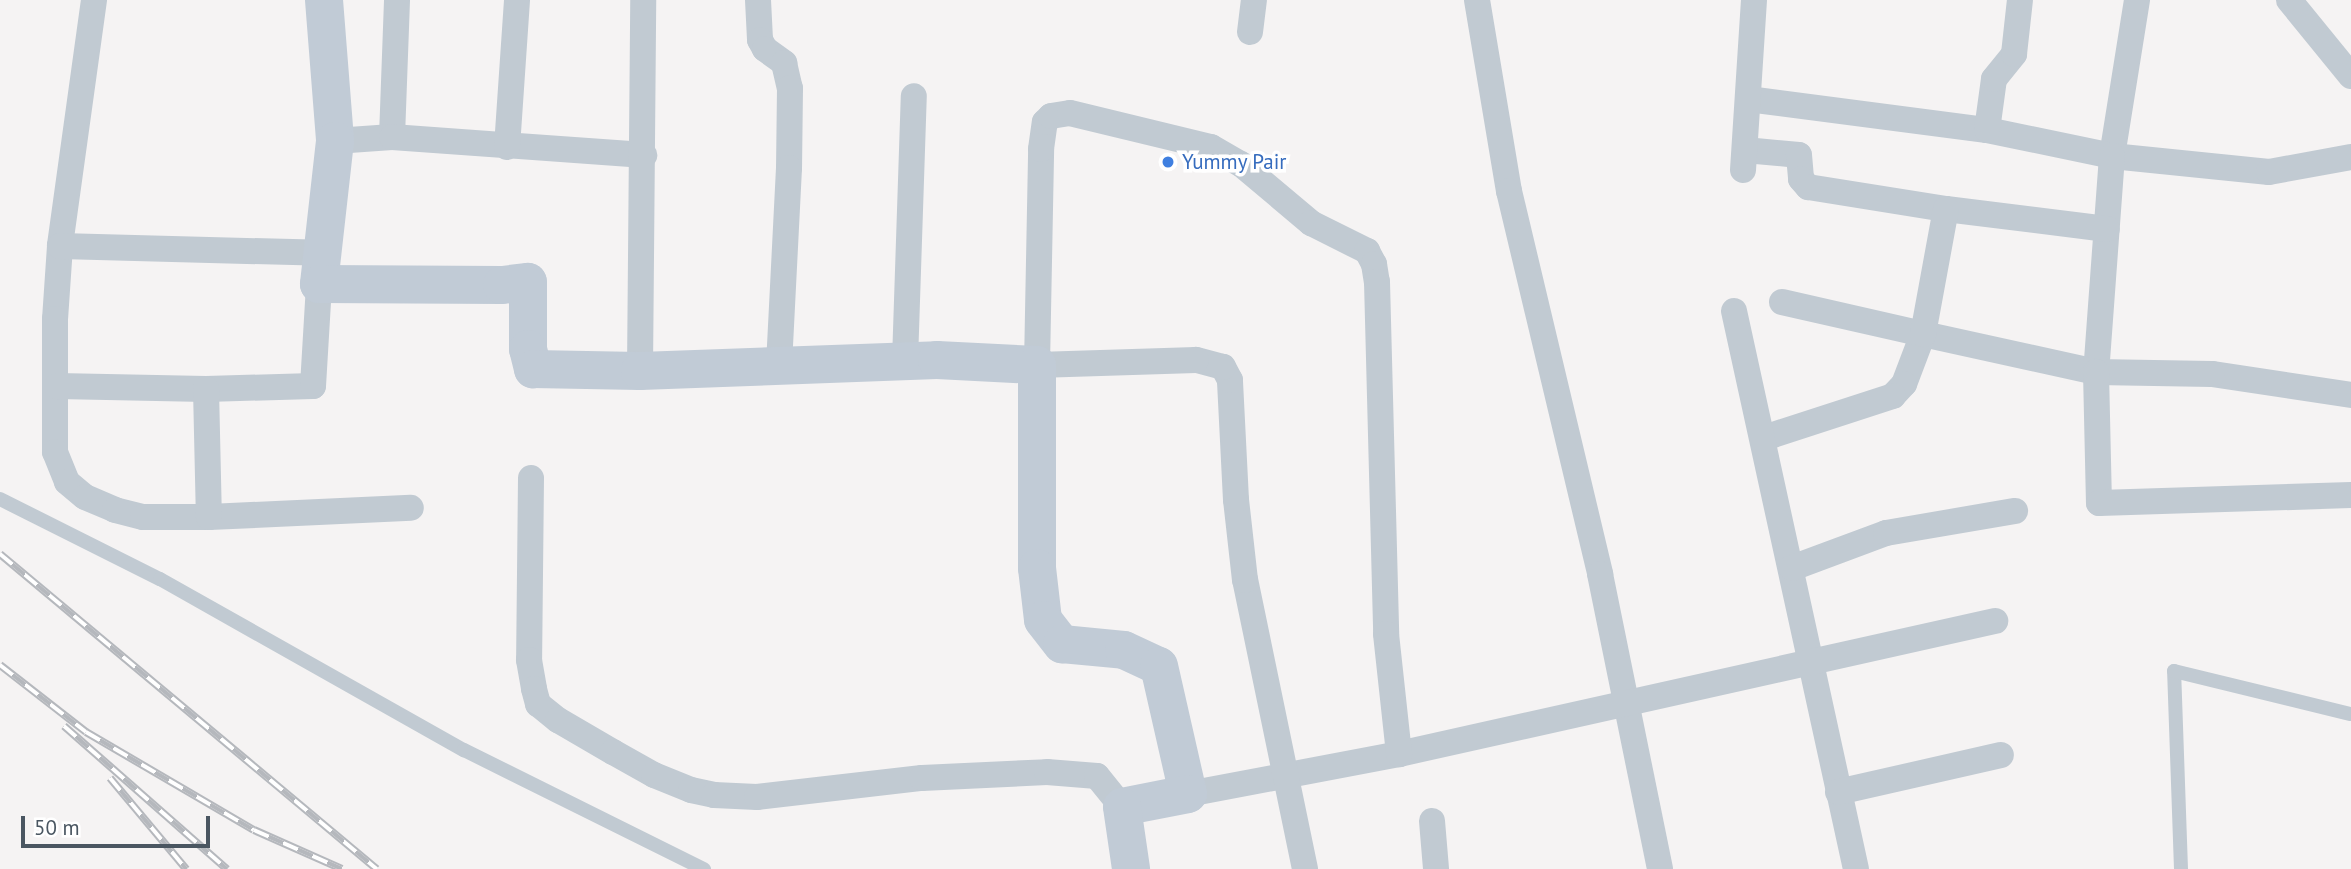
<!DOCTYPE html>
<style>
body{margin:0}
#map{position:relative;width:2351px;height:869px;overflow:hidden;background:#f5f3f3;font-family:"PT Sans",sans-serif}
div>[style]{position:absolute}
.lane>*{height:14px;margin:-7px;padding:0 7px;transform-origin:7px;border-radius:7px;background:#c1cad2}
.street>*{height:26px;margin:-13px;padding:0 13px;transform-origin:13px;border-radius:13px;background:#c1cad2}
.secondary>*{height:38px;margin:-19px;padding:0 19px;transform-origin:19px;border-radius:19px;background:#c1cbd6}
.rail>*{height:8px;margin-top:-4px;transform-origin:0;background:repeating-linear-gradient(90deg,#fff 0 16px,#b5b8bd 0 32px);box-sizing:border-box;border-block:2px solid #b5b8bd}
.dots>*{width:19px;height:19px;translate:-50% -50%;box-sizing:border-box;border:4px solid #fff;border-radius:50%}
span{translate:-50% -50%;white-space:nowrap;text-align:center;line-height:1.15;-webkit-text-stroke:7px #fff;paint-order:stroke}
.shop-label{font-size:21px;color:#366cbe}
.left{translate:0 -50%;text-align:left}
.scale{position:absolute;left:21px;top:816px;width:189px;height:32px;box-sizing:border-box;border:4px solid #4a5661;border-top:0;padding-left:9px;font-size:21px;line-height:24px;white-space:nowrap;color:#4a5661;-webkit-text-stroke:5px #fff;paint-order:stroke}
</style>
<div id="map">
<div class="lane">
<div style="left:0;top:499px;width:179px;rotate:26.6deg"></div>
<div style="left:160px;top:579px;width:349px;rotate:29.4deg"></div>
<div style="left:464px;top:750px;width:268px;rotate:26.4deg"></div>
<div style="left:2181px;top:869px;width:198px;rotate:-92deg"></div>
<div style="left:2174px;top:671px;width:182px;rotate:13.7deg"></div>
</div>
<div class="street">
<div style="left:94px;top:0;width:248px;rotate:97.9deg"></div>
<div style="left:60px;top:246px;width:73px;rotate:93.9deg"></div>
<div style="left:55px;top:319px;width:133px;rotate:90deg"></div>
<div style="left:55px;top:452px;width:32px;rotate:68deg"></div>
<div style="left:67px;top:482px;width:23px;rotate:40deg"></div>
<div style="left:85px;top:497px;width:33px;rotate:23deg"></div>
<div style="left:115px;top:510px;width:29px;rotate:14deg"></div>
<div style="left:143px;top:517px;width:66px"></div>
<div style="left:209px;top:517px;width:202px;rotate:-2.6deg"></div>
<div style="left:758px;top:0;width:40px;rotate:87.1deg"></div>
<div style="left:760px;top:40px;width:10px;rotate:61deg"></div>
<div style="left:765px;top:49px;width:24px;rotate:36deg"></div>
<div style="left:784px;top:63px;width:26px;rotate:77deg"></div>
<div style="left:790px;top:88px;width:80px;rotate:90.7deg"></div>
<div style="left:789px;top:168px;width:198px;rotate:92.9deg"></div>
<div style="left:1477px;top:0;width:194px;rotate:80.5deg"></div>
<div style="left:1509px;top:191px;width:394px;rotate:76.6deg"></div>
<div style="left:1600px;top:574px;width:301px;rotate:78.5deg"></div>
<div style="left:2137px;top:0;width:158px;rotate:99.1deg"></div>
<div style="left:2112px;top:156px;width:158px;rotate:5.8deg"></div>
<div style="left:2269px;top:172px;width:83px;rotate:-10.4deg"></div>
<div style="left:2289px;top:0;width:98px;rotate:50.8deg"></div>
<div style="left:1250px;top:32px;width:32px;rotate:-83deg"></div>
<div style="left:1748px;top:99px;width:241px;rotate:7.4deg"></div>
<div style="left:1987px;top:130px;width:128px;rotate:11.7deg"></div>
<div style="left:2112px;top:156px;width:217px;rotate:94.2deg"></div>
<div style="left:2096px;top:372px;width:177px;rotate:-167.6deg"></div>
<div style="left:1923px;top:334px;width:53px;rotate:110.8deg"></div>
<div style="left:1904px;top:384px;width:16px;rotate:133deg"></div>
<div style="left:1893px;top:396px;width:136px;rotate:162deg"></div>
<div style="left:1987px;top:130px;width:51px;rotate:-82.2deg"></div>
<div style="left:1994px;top:79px;width:32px;rotate:-51deg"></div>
<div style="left:2014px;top:54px;width:54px;rotate:-83.7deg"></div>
<div style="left:392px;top:137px;width:137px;rotate:-87.9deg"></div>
<div style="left:335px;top:141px;width:57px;rotate:-4deg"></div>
<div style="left:392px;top:137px;width:253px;rotate:4.1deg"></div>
<div style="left:507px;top:147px;width:147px;rotate:-86.1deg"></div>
<div style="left:1745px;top:150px;width:54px;rotate:5.3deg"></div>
<div style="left:1799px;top:155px;width:24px;rotate:85deg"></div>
<div style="left:1801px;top:179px;width:11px;rotate:49deg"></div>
<div style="left:1808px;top:187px;width:140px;rotate:9.1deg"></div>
<div style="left:1946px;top:209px;width:162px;rotate:7.1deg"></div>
<div style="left:1743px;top:170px;width:170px;rotate:-86.3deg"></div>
<div style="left:60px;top:246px;width:262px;rotate:1.5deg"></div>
<div style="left:1782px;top:302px;width:145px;rotate:12.8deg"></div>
<div style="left:1923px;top:334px;width:127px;rotate:-79.6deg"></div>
<div style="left:1734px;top:311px;width:571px;rotate:77.67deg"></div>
<div style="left:905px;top:361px;width:265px;rotate:-88.1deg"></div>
<div style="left:640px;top:371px;width:371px;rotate:-89.5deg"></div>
<div style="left:57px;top:386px;width:149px;rotate:1.2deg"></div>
<div style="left:206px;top:389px;width:107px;rotate:-1.6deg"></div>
<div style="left:313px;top:386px;width:102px;rotate:-86.6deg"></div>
<div style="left:206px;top:389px;width:128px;rotate:88.7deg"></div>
<div style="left:2351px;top:395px;width:141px;rotate:-171.4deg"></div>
<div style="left:2212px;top:374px;width:116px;rotate:-179deg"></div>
<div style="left:2096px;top:372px;width:131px;rotate:88.7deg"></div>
<div style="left:2099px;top:503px;width:252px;rotate:-1.8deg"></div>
<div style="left:531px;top:478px;width:182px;rotate:90.6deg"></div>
<div style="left:529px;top:660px;width:29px;rotate:80deg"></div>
<div style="left:534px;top:689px;width:16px;rotate:75deg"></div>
<div style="left:538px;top:704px;width:26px;rotate:39deg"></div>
<div style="left:558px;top:720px;width:64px;rotate:30.2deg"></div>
<div style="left:613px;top:752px;width:47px;rotate:29.3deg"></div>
<div style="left:654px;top:775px;width:40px;rotate:22deg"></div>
<div style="left:691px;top:790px;width:24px;rotate:12deg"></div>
<div style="left:714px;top:795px;width:43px;rotate:2.7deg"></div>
<div style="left:757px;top:797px;width:166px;rotate:-6.6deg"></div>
<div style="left:922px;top:778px;width:125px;rotate:-2.7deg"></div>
<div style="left:1047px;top:772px;width:50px;rotate:4.6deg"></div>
<div style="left:1097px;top:776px;width:40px;rotate:51deg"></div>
<div style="left:1792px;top:568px;width:100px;rotate:-20.4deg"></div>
<div style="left:1886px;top:533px;width:131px;rotate:-9.7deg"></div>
<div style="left:1838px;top:792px;width:167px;rotate:-12.8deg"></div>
<div style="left:1188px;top:794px;width:215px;rotate:-10.7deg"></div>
<div style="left:1399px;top:754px;width:611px;rotate:-12.58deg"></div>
<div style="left:1432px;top:821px;width:48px;rotate:85.2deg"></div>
<div style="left:1305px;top:869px;width:295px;rotate:-101.7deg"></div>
<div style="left:1245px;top:580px;width:81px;rotate:-96.4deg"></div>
<div style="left:1236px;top:500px;width:120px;rotate:-92.9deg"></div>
<div style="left:1230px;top:380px;width:15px;rotate:-118deg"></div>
<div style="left:1223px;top:367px;width:28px;rotate:-165deg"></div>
<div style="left:1196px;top:360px;width:159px;rotate:178.2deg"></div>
<div style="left:1037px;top:365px;width:216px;rotate:-88.9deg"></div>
<div style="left:1041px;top:149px;width:27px;rotate:-82deg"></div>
<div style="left:1045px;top:122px;width:8px;rotate:-45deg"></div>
<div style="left:1051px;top:116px;width:19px;rotate:-9deg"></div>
<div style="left:1070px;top:113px;width:145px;rotate:13.6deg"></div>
<div style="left:1211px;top:147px;width:34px;rotate:30deg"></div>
<div style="left:1241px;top:164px;width:92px;rotate:40.1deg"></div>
<div style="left:1311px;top:223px;width:63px;rotate:26.6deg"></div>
<div style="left:1367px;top:251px;width:15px;rotate:62deg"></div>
<div style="left:1374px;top:264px;width:18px;rotate:81deg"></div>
<div style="left:1377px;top:282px;width:352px;rotate:88.5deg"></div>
<div style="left:1386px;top:634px;width:121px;rotate:83.8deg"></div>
</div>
<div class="secondary">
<div style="left:324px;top:0;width:141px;rotate:85.5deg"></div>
<div style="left:335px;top:141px;width:144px;rotate:96.4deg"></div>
<div style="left:319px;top:284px;width:183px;rotate:0.3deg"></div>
<div style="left:502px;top:285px;width:26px;rotate:-7deg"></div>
<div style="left:528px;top:282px;width:67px;rotate:90deg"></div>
<div style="left:528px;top:349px;width:21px;rotate:76deg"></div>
<div style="left:533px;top:369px;width:107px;rotate:1.1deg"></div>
<div style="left:640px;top:371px;width:297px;rotate:-2.1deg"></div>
<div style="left:937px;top:360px;width:100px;rotate:2.9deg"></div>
<div style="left:1037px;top:365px;width:203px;rotate:90deg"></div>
<div style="left:1037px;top:568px;width:52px;rotate:83.4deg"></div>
<div style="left:1043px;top:620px;width:31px;rotate:52deg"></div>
<div style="left:1062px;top:644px;width:62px;rotate:5.5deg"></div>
<div style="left:1124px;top:650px;width:38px;rotate:25deg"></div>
<div style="left:1159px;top:666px;width:131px;rotate:77.2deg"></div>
<div style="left:1188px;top:794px;width:67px;rotate:168.9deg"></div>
<div style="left:1122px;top:807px;width:63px;rotate:81.7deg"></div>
</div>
<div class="rail">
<div style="left:0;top:554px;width:491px;rotate:39.9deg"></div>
<div style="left:0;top:665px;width:109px;rotate:37.9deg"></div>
<div style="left:86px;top:732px;width:194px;rotate:30.3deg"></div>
<div style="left:254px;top:830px;width:96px;rotate:23.9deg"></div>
<div style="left:64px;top:726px;width:217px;rotate:41.3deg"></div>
<div style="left:110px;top:778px;width:119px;rotate:50.1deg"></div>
</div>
<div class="dots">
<div style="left:1168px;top:162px;background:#3f7fe0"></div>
</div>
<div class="shop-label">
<span class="left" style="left:1182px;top:162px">Yummy Pair</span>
</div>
<div class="scale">50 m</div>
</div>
